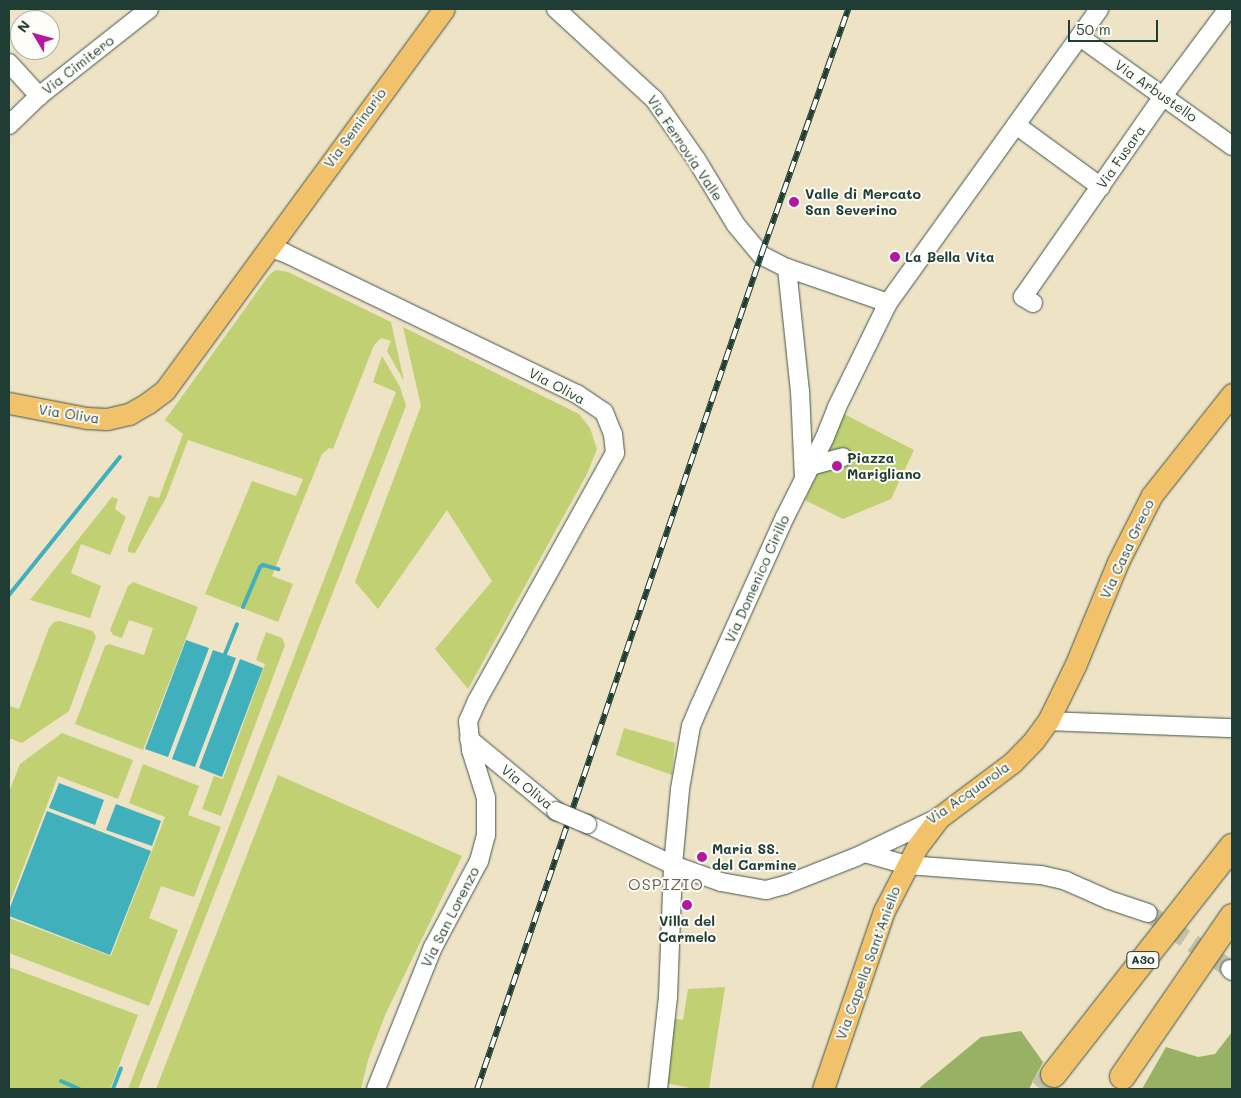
<!DOCTYPE html>
<style>
body{margin:0}
#map{position:relative;width:1241px;height:1098px;overflow:hidden;background:#efe3c6;font-family:Mali,sans-serif}
div>[style]{position:absolute}
.green>*{inset:0;background:#c0d073}
.forest>*{inset:0;background:#98b265}
.water>*{inset:0;background:#40b0bc}
.stream>*{height:4px;margin:-2px;padding:0 2px;transform-origin:2px;border-radius:2px;background:#40b0bc}
.minor-tunnel>*{height:18px;margin-top:-9px;transform-origin:0;background:repeating-linear-gradient(90deg,#c5c2a9 0 18px,transparent 0 27px)}
.highway-tunnel>*{height:25px;margin-top:-12.5px;transform-origin:0;background:repeating-linear-gradient(90deg,#c5c2a9 0 25px,transparent 0 37px)}
.roads{filter:drop-shadow(0 0 1px #3e564a) drop-shadow(0 0 1px #3e564a)}
.minor>*{height:18px;margin:-9px;padding:0 9px;transform-origin:9px;border-radius:9px;background:#fff}
.major>*{height:21px;margin:-10.5px;padding:0 10.5px;transform-origin:10.5px;border-radius:10.5px;background:#f2c26a}
.highway>*{height:25px;margin:-12.5px;padding:0 12.5px;transform-origin:12.5px;border-radius:12.5px;background:#f2c26a}
.rail>*{height:5.5px;margin-top:-2.75px;transform-origin:0;background:repeating-linear-gradient(90deg,#fdfcf7 0 11px,#1f3d34 0 22px);box-sizing:border-box;border-block:1px solid #1f3d34}
.bridges{filter:drop-shadow(0 0 1px #3e564a) drop-shadow(0 0 1px #3e564a)}
.minor-bridge>*{height:18px;margin:-9px;padding:0 9px;transform-origin:9px;border-radius:9px;background:#fff}
.dots>*{width:14px;height:14px;translate:-50% -50%;box-sizing:border-box;border:2px solid #fdfcf7;border-radius:50%}
span{translate:-50% -50%;white-space:nowrap;text-align:center;line-height:1.15;-webkit-text-stroke:4px #fdfcf7;paint-order:stroke}
.shield-label span{padding:1px 4px;background:#fdfcf7;border:1px solid;border-radius:4px;-webkit-text-stroke-width:0}
.shield-label{font-size:12px;color:#1f3d34;font-weight:700}
.street-label{font-size:14px;color:#1f3d34}
.poi-label{font-size:14px;color:#1f3d34;font-weight:700}
.left{translate:0 -50%;text-align:left}
.quarter-label{font-size:16px;color:#6a645c;letter-spacing:1px}
.frame{position:absolute;inset:0;border:10px solid #1f3d34;pointer-events:none}
.north{position:absolute;left:10px;top:10px;width:50px;height:50px;box-sizing:border-box;background:#fdfcf7;border:1px solid #a4b0a9;border-radius:50%;rotate:307deg;font-size:14px;font-weight:700;line-height:20px;text-align:center;color:#1f3d34}
.north::after{content:'';display:block;margin:auto;width:18px;height:22px;background:#b5179e;clip-path:polygon(50% 0,100% 100%,50% 72%,0 100%)}
.scale{position:absolute;left:1068px;top:20px;width:90px;height:22px;box-sizing:border-box;border:2px solid #1f3d34;border-top:0;padding-left:6px;font-size:15px;line-height:18px;white-space:nowrap;color:#1f3d34;-webkit-text-stroke:4px #fdfcf7;paint-order:stroke}
</style>
<div id="map">
<div class="green">
<div style="clip-path:polygon(276px 270px,288px 272px,391px 322px,404px 381px,387px 351px,391px 341px,381px 338px,374px 345px,333px 449px,329px 448px,322px 454px,272px 576px,293px 584px,278px 622px,205px 594px,252px 481px,296px 496px,303px 479px,188px 440px,166px 498px,135px 553px,128px 552px,128px 548px,149px 496px,159px 498px,183px 434px,165px 420px,269px 275px)"></div>
<div style="clip-path:polygon(403px 327px,579px 414px,590px 428px,597px 449px,587px 474px,468px 689px,435px 649px,492px 581px,447px 510px,378px 609px,355px 582px,421px 406px)"></div>
<div style="clip-path:polygon(382px 356px,400px 387px,406px 406px,138px 1089px,128px 1089px,396px 392px,373px 382px)"></div>
<div style="clip-path:polygon(844px 414px,914px 450px,891px 499px,843px 519px,805px 500px)"></div>
<div style="clip-path:polygon(112px 497px,118px 499px,115px 509px,126px 517px,110px 555px,81px 544px,71px 573px,101px 586px,90px 618px,30px 600px)"></div>
<div style="clip-path:polygon(133px 582px,198px 607px,143px 750px,75px 724px,105px 646px,109px 644px,144px 655px,153px 628px,129px 620px,122px 638px,113px 635px,110px 630px,128px 586px)"></div>
<div style="clip-path:polygon(60px 621px,93px 631px,96px 637px,69px 711px,22px 743px,9px 738px,9px 706px,19px 709px,49px 628px,54px 622px)"></div>
<div style="clip-path:polygon(266px 632px,282px 638px,285px 645px,221px 816px,202px 809px,214px 776px,223px 779px,265px 664px,256px 660px)"></div>
<div style="clip-path:polygon(624px 728px,675px 743px,672px 775px,616px 755px)"></div>
<div style="clip-path:polygon(62px 733px,133px 760px,118px 799px,58px 776px,9px 905px,9px 792px,20px 764px)"></div>
<div style="clip-path:polygon(143px 764px,199px 786px,188px 815px,221px 827px,194px 897px,161px 886px,149px 918px,178px 930px,149px 1006px,9px 953px,9px 918px,111px 956px,165px 817px,129px 803px)"></div>
<div style="clip-path:polygon(278px 775px,462px 856px,386px 1013px,368px 1060px,361px 1089px,156px 1089px)"></div>
<div style="clip-path:polygon(9px 967px,138px 1015px,110px 1089px,9px 1089px)"></div>
<div style="clip-path:polygon(725px 987px,709px 1089px,694px 1089px,666px 1083px,671px 1018px,683px 1020px,688px 989px)"></div>
</div>
<div class="forest">
<div style="clip-path:polygon(1021px 1031px,1043px 1062px,1029px 1089px,918px 1089px,981px 1037px)"></div>
<div style="clip-path:polygon(1232px 1032px,1232px 1089px,1142px 1089px,1166px 1047px,1198px 1057px,1215px 1054px)"></div>
</div>
<div class="water">
<div style="clip-path:polygon(186px 640px,209px 648px,168px 757px,145px 749px)"></div>
<div style="clip-path:polygon(213px 650px,236px 658px,195px 767px,172px 759px)"></div>
<div style="clip-path:polygon(240px 659px,263px 668px,222px 777px,199px 768px)"></div>
<div style="clip-path:polygon(59px 783px,104px 800px,95px 825px,49px 808px)"></div>
<div style="clip-path:polygon(116px 804px,161px 821px,152px 846px,106px 830px)"></div>
<div style="clip-path:polygon(47px 811px,151px 851px,110px 955px,9px 916px,9px 910px)"></div>
</div>
<div class="stream">
<div style="left:9px;top:595px;width:177px;rotate:-51.2deg"></div>
<div style="left:243px;top:607px;width:43px;rotate:-67deg"></div>
<div style="left:260px;top:567px;width:4px;rotate:-34deg"></div>
<div style="left:263px;top:565px;width:16px;rotate:15deg"></div>
<div style="left:225px;top:654px;width:32px;rotate:-68deg"></div>
<div style="left:61px;top:1081px;width:20px;rotate:24deg"></div>
<div style="left:113px;top:1089px;width:22px;rotate:-69deg"></div>
</div>
<div class="minor-tunnel">
<div style="left:1148px;top:913px;width:99px;rotate:34.3deg"></div>
</div>
<div class="highway-tunnel">
<div style="left:1041px;top:1089px;width:19px;rotate:-51deg"></div>
</div>
<div class="roads">
<div class="minor">
<div style="left:556px;top:9px;width:133px;rotate:42.6deg"></div>
<div style="left:654px;top:99px;width:73px;rotate:55deg"></div>
<div style="left:696px;top:159px;width:77px;rotate:58.8deg"></div>
<div style="left:736px;top:225px;width:39px;rotate:50deg"></div>
<div style="left:761px;top:255px;width:29px;rotate:27deg"></div>
<div style="left:787px;top:268px;width:107px;rotate:19.1deg"></div>
<div style="left:1080px;top:37px;width:187px;rotate:35.6deg"></div>
<div style="left:9px;top:63px;width:45px;rotate:47.7deg"></div>
<div style="left:9px;top:125px;width:42px;rotate:-44deg"></div>
<div style="left:39px;top:96px;width:140px;rotate:-38.3deg"></div>
<div style="left:1016px;top:125px;width:105px;rotate:36.1deg"></div>
<div style="left:269px;top:248px;width:17px;rotate:17deg"></div>
<div style="left:285px;top:253px;width:324px;rotate:25.8deg"></div>
<div style="left:577px;top:394px;width:32px;rotate:34deg"></div>
<div style="left:604px;top:412px;width:24px;rotate:68deg"></div>
<div style="left:613px;top:434px;width:19px;rotate:84deg"></div>
<div style="left:615px;top:453px;width:284px;rotate:119.1deg"></div>
<div style="left:477px;top:701px;width:22px;rotate:114deg"></div>
<div style="left:468px;top:721px;width:29px;rotate:84deg"></div>
<div style="left:471px;top:750px;width:50px;rotate:72.6deg"></div>
<div style="left:486px;top:798px;width:37px;rotate:90deg"></div>
<div style="left:486px;top:835px;width:27px;rotate:105deg"></div>
<div style="left:479px;top:861px;width:98px;rotate:118.1deg"></div>
<div style="left:433px;top:947px;width:153px;rotate:111.9deg"></div>
<div style="left:787px;top:268px;width:124px;rotate:84deg"></div>
<div style="left:800px;top:391px;width:87px;rotate:87.4deg"></div>
<div style="left:1033px;top:303px;width:12px;rotate:-149deg"></div>
<div style="left:1023px;top:297px;width:245px;rotate:-55.1deg"></div>
<div style="left:1163px;top:96px;width:109px;rotate:-53.2deg"></div>
<div style="left:810px;top:466px;width:34px;rotate:-15deg"></div>
<div style="left:1048px;top:721px;width:184px;rotate:2.2deg"></div>
<div style="left:469px;top:739px;width:113px;rotate:39.6deg"></div>
<div style="left:587px;top:824px;width:95px;rotate:25.5deg"></div>
<div style="left:673px;top:865px;width:51px;rotate:19.5deg"></div>
<div style="left:721px;top:882px;width:46px;rotate:10.1deg"></div>
<div style="left:766px;top:890px;width:20px;rotate:-15deg"></div>
<div style="left:785px;top:885px;width:76px;rotate:-21.5deg"></div>
<div style="left:856px;top:857px;width:93px;rotate:-25.5deg"></div>
<div style="left:865px;top:853px;width:44px;rotate:15.9deg"></div>
<div style="left:907px;top:865px;width:134px;rotate:4.3deg"></div>
<div style="left:1041px;top:875px;width:26px;rotate:13deg"></div>
<div style="left:1066px;top:881px;width:47px;rotate:23.8deg"></div>
<div style="left:1109px;top:900px;width:41px;rotate:18.4deg"></div>
<div style="left:1230px;top:969px;width:3px;rotate:45deg"></div>
<div style="left:658px;top:1089px;width:93px;rotate:-83.8deg"></div>
<div style="left:668px;top:997px;width:132px;rotate:-87.8deg"></div>
<div style="left:673px;top:865px;width:76px;rotate:-84.7deg"></div>
<div style="left:680px;top:789px;width:64px;rotate:-80.1deg"></div>
<div style="left:691px;top:726px;width:23px;rotate:-67deg"></div>
<div style="left:700px;top:705px;width:206px;rotate:-65.7deg"></div>
<div style="left:785px;top:517px;width:89px;rotate:-63.4deg"></div>
<div style="left:825px;top:437px;width:32px;rotate:-68deg"></div>
<div style="left:837px;top:407px;width:116px;rotate:-63.9deg"></div>
<div style="left:888px;top:303px;width:362px;rotate:-54.3deg"></div>
</div>
<div class="major">
<div style="left:9px;top:403px;width:79px;rotate:10.9deg"></div>
<div style="left:87px;top:418px;width:20px;rotate:3deg"></div>
<div style="left:107px;top:419px;width:23px;rotate:-13deg"></div>
<div style="left:129px;top:414px;width:22px;rotate:-30deg"></div>
<div style="left:148px;top:403px;width:21px;rotate:-37deg"></div>
<div style="left:165px;top:390px;width:472px;rotate:-53.8deg"></div>
<div style="left:823px;top:1089px;width:188px;rotate:-71.1deg"></div>
<div style="left:884px;top:911px;width:72px;rotate:-62.7deg"></div>
<div style="left:917px;top:847px;width:38px;rotate:-53deg"></div>
<div style="left:940px;top:817px;width:90px;rotate:-36.9deg"></div>
<div style="left:1012px;top:763px;width:32px;rotate:-46deg"></div>
<div style="left:1034px;top:740px;width:24px;rotate:-54deg"></div>
<div style="left:1048px;top:721px;width:61px;rotate:-63.9deg"></div>
<div style="left:1075px;top:666px;width:113px;rotate:-67.5deg"></div>
<div style="left:1118px;top:562px;width:75px;rotate:-63.1deg"></div>
<div style="left:1152px;top:495px;width:129px;rotate:-51.6deg"></div>
</div>
<div class="highway">
<div style="left:1053px;top:1074px;width:290px;rotate:-51.9deg"></div>
<div style="left:1122px;top:1076px;width:194px;rotate:-55.5deg"></div>
</div>
</div>
<div class="rail">
<div style="left:477px;top:1089px;width:881px;rotate:-71.19deg"></div>
<div style="left:761px;top:255px;width:261px;rotate:-70.5deg"></div>
</div>
<div class="bridges">
<div class="minor-bridge">
<div style="left:556px;top:811px;width:34px;rotate:23deg"></div>
</div>
</div>
<div class="dots">
<div style="left:794px;top:202px;background:#b5179e"></div>
<div style="left:895px;top:257px;background:#b5179e"></div>
<div style="left:837px;top:466px;background:#b5179e"></div>
<div style="left:702px;top:857px;background:#b5179e"></div>
<div style="left:687px;top:905px;background:#b5179e"></div>
</div>
<div class="shield-label">
<span style="left:1143px;top:960px">A30</span>
</div>
<div class="street-label">
<span style="left:78px;top:65px;rotate:-38deg">Via Cimitero</span>
<span style="left:1156px;top:91px;rotate:35deg">Via Arbustello</span>
<span style="left:355px;top:128px;rotate:-54deg">Via Seminario</span>
<span style="left:685px;top:148px;rotate:56deg">Via Ferrovia Valle</span>
<span style="left:1121px;top:157px;rotate:-55deg">Via Fusara</span>
<span style="left:557px;top:386px;rotate:28deg">Via Oliva</span>
<span style="left:69px;top:414px;rotate:9deg">Via Oliva</span>
<span style="left:1127px;top:549px;rotate:-65deg">Via Casa Greco</span>
<span style="left:757px;top:579px;rotate:-66deg">Via Domenico Cirillo</span>
<span style="left:527px;top:787px;rotate:39deg">Via Oliva</span>
<span style="left:968px;top:793px;rotate:-35deg">Via Acquarola</span>
<span style="left:450px;top:917px;rotate:-63deg">Via San Lorenzo</span>
<span style="left:868px;top:963px;rotate:-70deg">Via Capella Sant'Aniello</span>
</div>
<div class="poi-label">
<span class="left" style="left:805px;top:202px">Valle di Mercato<br>San Severino</span>
<span class="left" style="left:905px;top:257px">La Bella Vita</span>
<span class="left" style="left:847px;top:466px">Piazza<br>Marigliano</span>
<span class="left" style="left:712px;top:857px">Maria SS.<br>del Carmine</span>
<span style="left:687px;top:929px">Villa del<br>Carmelo</span>
</div>
<div class="quarter-label">
<span style="left:666px;top:884px">OSPIZIO</span>
</div>
<div class="frame"></div>
<div class="north">N</div>
<div class="scale">50 m</div>
</div>
